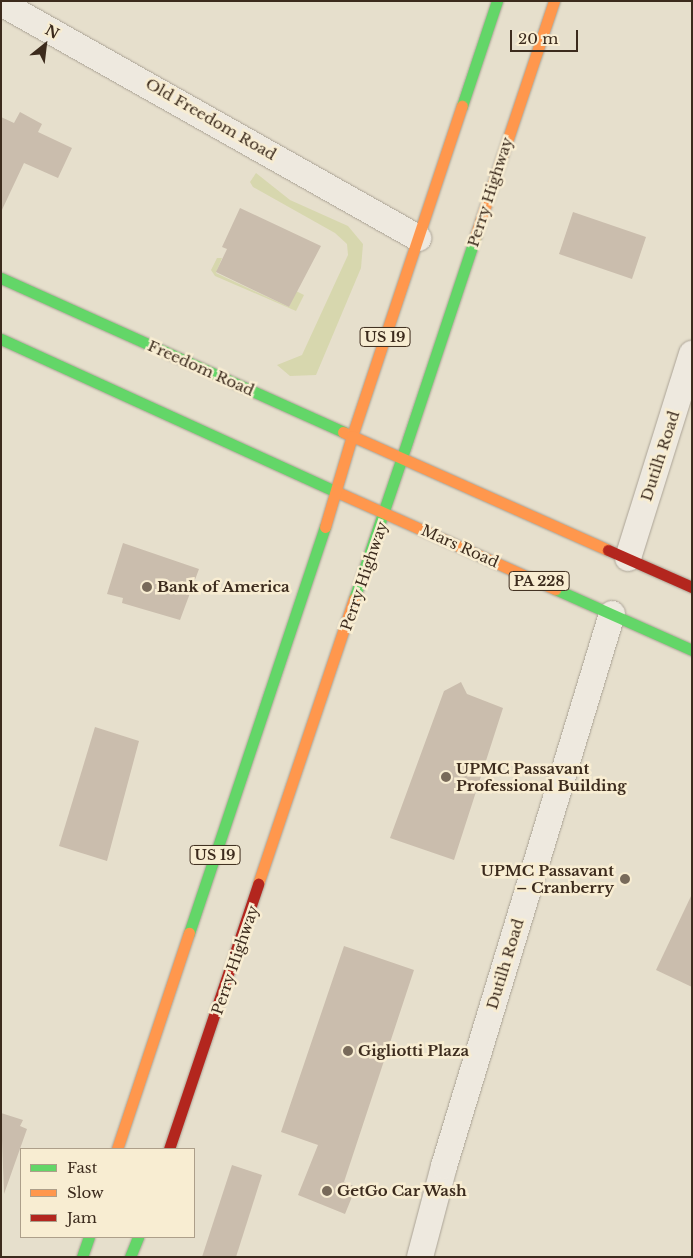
<!DOCTYPE html>
<meta charset="utf-8">
<style>
body{margin:0}
#map{position:relative;width:693px;height:1258px;overflow:hidden;background:#e6dfcc;font-family:"Libre Baskerville",serif}
div>[style]{position:absolute}
.green>*{inset:0;background:#d7d7ae}
.building>*{inset:0;background:#cabdad}
.roads{filter:drop-shadow(0 0 1px #aba396) drop-shadow(0 0 1px #aba396)}
.street>*{height:26px;margin:-13px;padding:0 13px;transform-origin:13px;border-radius:13px;background:#eee9df}
.fast>*{height:11px;margin:-5.5px;padding:0 5.5px;transform-origin:5.5px;border-radius:5.5px;background:#63d668}
.slow>*{height:11px;margin:-5.5px;padding:0 5.5px;transform-origin:5.5px;border-radius:5.5px;background:#ff974d}
.jam>*{height:11px;margin:-5.5px;padding:0 5.5px;transform-origin:5.5px;border-radius:5.5px;background:#b3261e}
.dots>*{width:14px;height:14px;translate:-50% -50%;box-sizing:border-box;border:2px solid #f8edd2;border-radius:50%}
span{translate:-50% -50%;white-space:nowrap;text-align:center;line-height:1.15;-webkit-text-stroke:5px #f8edd2;paint-order:stroke}
.shield-label span{padding:1px 4px;background:#f8edd2;border:1px solid;border-radius:4px;-webkit-text-stroke-width:0}
.shield-label{font-size:14px;color:#3c2b1d;font-weight:700}
.street-label{font-size:15px;color:#3c2b1d}
.poi-label{font-size:15px;color:#3c2b1d;font-weight:700}
.left{translate:0 -50%;text-align:left}
.right{translate:-100% -50%;text-align:right}
.frame{position:absolute;inset:0;border:2px solid #3c2b1d;pointer-events:none}
.legend{position:absolute;left:20px;top:1148px;width:175px;height:90px;box-sizing:border-box;background:#f8edd2;border:1px solid #ad9f8a;margin:0;padding:6px 9px;list-style:none;font-size:15px;color:#3c2b1d}
.legend li{display:flex;align-items:center;gap:10px;height:25px}
.legend b{width:25px;border:1px solid #ad9f8a}
.north{position:absolute;left:20px;top:20px;width:50px;height:50px;-webkit-text-stroke:4px #f8edd2;paint-order:stroke;rotate:29deg;font-size:14px;font-weight:700;line-height:20px;text-align:center;color:#3c2b1d}
.north::after{content:'';display:block;margin:auto;width:18px;height:22px;background:#3c2b1d;clip-path:polygon(50% 0,100% 100%,50% 72%,0 100%)}
.scale{position:absolute;left:510px;top:30px;width:68px;height:22px;box-sizing:border-box;border:2px solid #3c2b1d;border-top:0;padding-left:6px;font-size:15px;line-height:18px;white-space:nowrap;color:#3c2b1d;-webkit-text-stroke:4px #f8edd2;paint-order:stroke}
</style>
<div id="map">
<div class="green">
<div style="clip-path:polygon(256px 173px,290px 200px,348px 226px,363px 244px,361px 268px,316px 375px,290px 376px,277px 365px,302px 355px,348px 255px,347px 244px,335px 233px,253px 187px,250px 182px)"></div>
<div style="clip-path:polygon(217px 258px,222px 258px,216px 273px,289px 307px,296px 291px,304px 295px,296px 311px,215px 276px,211px 270px)"></div>
</div>
<div class="building">
<div style="clip-path:polygon(20px 112px,42px 124px,38px 132px,72px 148px,58px 178px,24px 163px,1px 212px,1px 117px,14px 123px)"></div>
<div style="clip-path:polygon(240px 208px,321px 246px,289px 307px,216px 272px,227px 249px,222px 247px)"></div>
<div style="clip-path:polygon(573px 212px,646px 237px,632px 279px,559px 254px)"></div>
<div style="clip-path:polygon(123px 543px,199px 569px,180px 620px,122px 603px,123px 598px,107px 594px)"></div>
<div style="clip-path:polygon(461px 682px,467px 694px,503px 708px,454px 860px,390px 838px,444px 691px)"></div>
<div style="clip-path:polygon(95px 727px,139px 741px,107px 861px,59px 846px)"></div>
<div style="clip-path:polygon(692px 894px,692px 987px,656px 970px)"></div>
<div style="clip-path:polygon(344px 946px,414px 970px,344px 1182px,356px 1187px,345px 1214px,298px 1195px,318px 1145px,281px 1132px)"></div>
<div style="clip-path:polygon(1px 1113px,23px 1120px,20px 1126px,27px 1129px,4px 1194px)"></div>
<div style="clip-path:polygon(232px 1165px,262px 1175px,236px 1257px,202px 1257px)"></div>
</div>
<div class="roads">
<div class="street">
<div style="left:1px;top:3px;width:479px;rotate:29.4deg"></div>
<div style="left:628px;top:558px;width:214px;rotate:-72.6deg"></div>
<div style="left:420px;top:1257px;width:94px;rotate:-75.2deg"></div>
<div style="left:444px;top:1166px;width:577px;rotate:-73.07deg"></div>
</div>
<div class="fast">
<div style="left:462px;top:106px;width:111px;rotate:-71.6deg"></div>
<div style="left:1px;top:278px;width:375px;rotate:24.2deg"></div>
<div style="left:1px;top:339px;width:369px;rotate:24.5deg"></div>
<div style="left:402px;top:457px;width:232px;rotate:-71.6deg"></div>
<div style="left:555px;top:589px;width:150px;rotate:24deg"></div>
<div style="left:354px;top:599px;width:150px;rotate:-71.3deg"></div>
<div style="left:189px;top:933px;width:428px;rotate:-71.5deg"></div>
<div style="left:82px;top:1257px;width:21px;rotate:-71deg"></div>
<div style="left:130px;top:1257px;width:22px;rotate:-68deg"></div>
</div>
<div class="slow">
<div style="left:475px;top:237px;width:249px;rotate:-71.5deg"></div>
<div style="left:343px;top:432px;width:10px;rotate:24deg"></div>
<div style="left:352px;top:436px;width:348px;rotate:-71.6deg"></div>
<div style="left:337px;top:492px;width:239px;rotate:24deg"></div>
<div style="left:325px;top:527px;width:95px;rotate:-73.5deg"></div>
<div style="left:352px;top:436px;width:280px;rotate:24deg"></div>
<div style="left:258px;top:884px;width:301px;rotate:-71.4deg"></div>
<div style="left:117px;top:1149px;width:228px;rotate:-71.6deg"></div>
</div>
<div class="jam">
<div style="left:608px;top:550px;width:92px;rotate:23.8deg"></div>
<div style="left:169px;top:1149px;width:280px;rotate:-71.4deg"></div>
</div>
</div>
<div class="dots">
<div style="left:147px;top:587px;background:#786a5a"></div>
<div style="left:446px;top:777px;background:#786a5a"></div>
<div style="left:625px;top:879px;background:#786a5a"></div>
<div style="left:348px;top:1051px;background:#786a5a"></div>
<div style="left:327px;top:1191px;background:#786a5a"></div>
</div>
<div class="shield-label">
<span style="left:385px;top:337px">US 19</span>
<span style="left:539px;top:581px">PA 228</span>
<span style="left:215px;top:855px">US 19</span>
</div>
<div class="street-label">
<span style="left:211px;top:119px;rotate:30deg">Old Freedom Road</span>
<span style="left:490px;top:192px;rotate:-72deg">Perry Highway</span>
<span style="left:201px;top:368px;rotate:24deg">Freedom Road</span>
<span style="left:660px;top:456px;rotate:-72deg">Dutilh Road</span>
<span style="left:460px;top:546px;rotate:24deg">Mars Road</span>
<span style="left:364px;top:576px;rotate:-71deg">Perry Highway</span>
<span style="left:235px;top:960px;rotate:-71deg">Perry Highway</span>
<span style="left:505px;top:964px;rotate:-73deg">Dutilh Road</span>
</div>
<div class="poi-label">
<span class="left" style="left:157px;top:587px">Bank of America</span>
<span class="left" style="left:456px;top:777px">UPMC Passavant<br>Professional Building</span>
<span class="right" style="left:614px;top:879px">UPMC Passavant<br>– Cranberry</span>
<span class="left" style="left:358px;top:1051px">Gigliotti Plaza</span>
<span class="left" style="left:337px;top:1191px">GetGo Car Wash</span>
</div>
<div class="frame"></div>
<ul class="legend">
<li><b style="height:6px;background:#63d668"></b>Fast</li>
<li><b style="height:6px;background:#ff974d"></b>Slow</li>
<li><b style="height:6px;background:#b3261e"></b>Jam</li>
</ul>
<div class="north">N</div>
<div class="scale">20 m</div>
</div>
